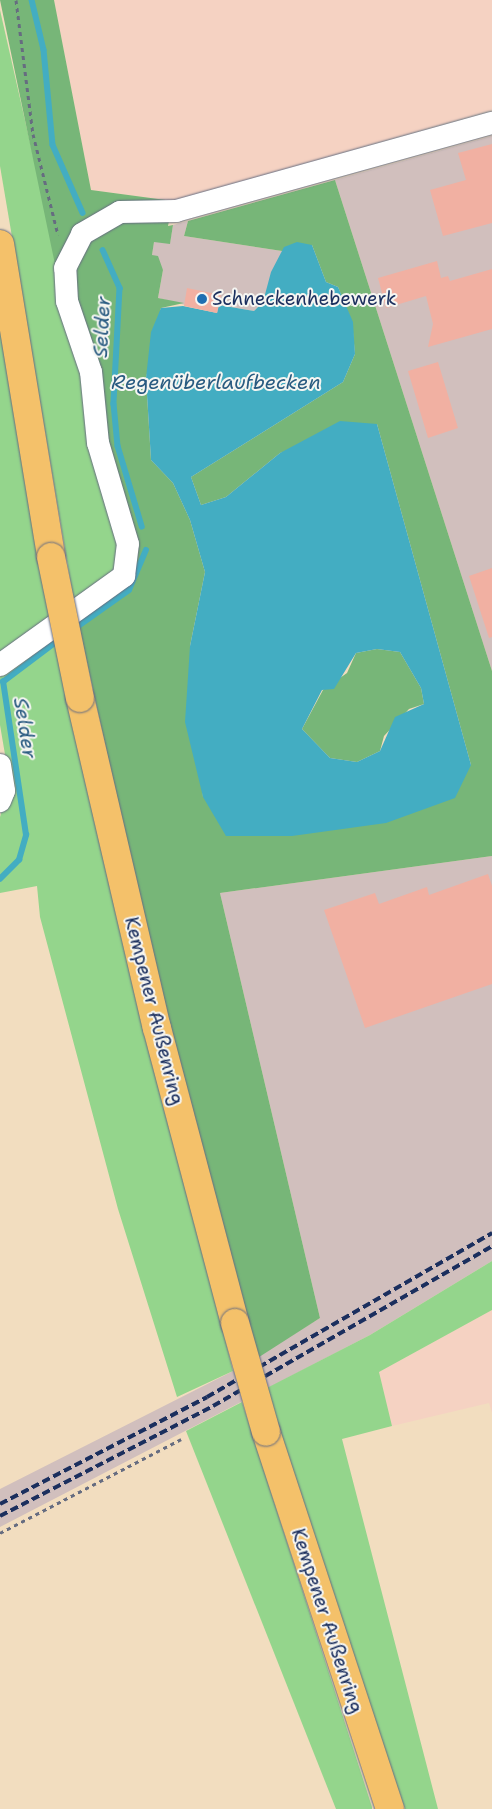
<!DOCTYPE html>
<meta charset="utf-8">
<style>
body{margin:0}
#map{position:relative;width:492px;height:1809px;overflow:hidden;background:#f2ddbf;font-family:"Shantell Sans",sans-serif}
div>[style]{position:absolute}
.built>*{inset:0;background:#f5d2c2}
.industrial>*{inset:0;background:#d1bfbd}
.green>*{inset:0;background:#94d58c}
.forest>*{inset:0;background:#77b678}
.water>*{inset:0;background:#43adc2}
.stream>*{height:5.5px;margin:-2.75px;padding:0 2.75px;transform-origin:2.75px;border-radius:2.75px;background:#43adc2}
.building>*{inset:0;background:#f1b0a2}
.path>*{height:3px;margin-top:-1.5px;transform-origin:0;background:repeating-linear-gradient(90deg,#666c80 0 4px,transparent 0 8px)}
.roads{filter:drop-shadow(0 0 1px #666c80) drop-shadow(0 0 1px #666c80)}
.minor>*{height:22px;margin:-11px;padding:0 11px;transform-origin:11px;border-radius:11px;background:#fff}
.major>*{height:28px;margin:-14px;padding:0 14px;transform-origin:14px;border-radius:14px;background:#f4c16a}
.rail>*{height:4px;margin-top:-2px;transform-origin:0;background:repeating-linear-gradient(90deg,#1b2f5e 0 8px,transparent 0 12px)}
.bridges{filter:drop-shadow(0 0 1px #666c80) drop-shadow(0 0 1px #666c80)}
.major-bridge>*{height:28px;margin:-14px;padding:0 14px;transform-origin:14px;border-radius:14px;background:#f4c16a}
.dots>*{width:14px;height:14px;translate:-50% -50%;box-sizing:border-box;border:2px solid #f6f6f2;border-radius:50%}
span{translate:-50% -50%;white-space:nowrap;text-align:center;line-height:1.15;-webkit-text-stroke:4px #f6f6f2;paint-order:stroke}
.poi-label{font-size:19px;color:#1b2f5e}
.left{translate:0 -50%;text-align:left}
.street-label{font-size:19px;color:#1b2f5e}
.water-label{font-size:20px;color:#295b81;font-style:italic}
</style>
<div id="map">
<div class="built">
<div style="clip-path:polygon(54px 0,492px 0,492px 110px,173px 201px,91px 190px)"></div>
<div style="clip-path:polygon(492px 1310px,492px 1413px,489px 1403px,392px 1426px,379px 1372px)"></div>
</div>
<div class="industrial">
<div style="clip-path:polygon(492px 136px,492px 671px,335px 180px)"></div>
<div style="clip-path:polygon(188px 221px,184px 236px,282px 251px,263px 302px,254px 311px,220px 305px,217px 313px,158px 298px,163px 270px,152px 255px,154px 241px,170px 243px,173px 225px)"></div>
<div style="clip-path:polygon(492px 856px,492px 1261px,370px 1335px,0 1527px,0 1489px,233px 1371px,320px 1318px,220px 893px)"></div>
</div>
<div class="green">
<div style="clip-path:polygon(0 10px,118px 531px,118px 565px,98px 591px,75px 608px,0 166px)"></div>
<div style="clip-path:polygon(0 314px,52px 624px,0 654px)"></div>
<div style="clip-path:polygon(55px 636px,64px 689px,233px 1371px,177px 1397px,118px 1209px,40px 917px,37px 886px,0 893px,0 817px,10px 784px,0 725px,0 677px)"></div>
<div style="clip-path:polygon(492px 1261px,492px 1310px,379px 1372px,392px 1426px,342px 1439px,438px 1809px,405px 1809px,261px 1391px,370px 1335px)"></div>
<div style="clip-path:polygon(242px 1402px,372px 1807px,372px 1809px,336px 1809px,186px 1431px)"></div>
</div>
<div class="forest">
<div style="clip-path:polygon(0 0,54px 0,91px 190px,173px 201px,168px 226px,173px 225px,170px 244px,154px 242px,152px 255px,158px 256px,163px 270px,158px 298px,184px 303px,161px 308px,146px 378px,151px 460px,173px 483px,190px 520px,205px 572px,190px 646px,203px 797px,471px 765px,377px 424px,280px 453px,226px 497px,201px 505px,191px 477px,343px 382px,355px 354px,352px 322px,338px 287px,326px 282px,312px 245px,282px 251px,184px 236px,188px 221px,335px 180px,492px 671px,492px 856px,220px 893px,320px 1318px,256px 1359px,152px 957px,75px 608px,98px 591px,118px 565px,118px 531px,62px 298px)"></div>
<div style="clip-path:polygon(377px 649px,400px 652px,421px 688px,424px 704px,409px 709px,384px 736px,380px 751px,357px 762px,330px 758px,302px 729px,323px 690px,347px 673px,356px 653px)"></div>
</div>
<div class="water">
<div style="clip-path:polygon(evenodd,297px 242px,312px 245px,326px 282px,338px 287px,353px 322px,355px 354px,343px 382px,191px 477px,201px 505px,226px 497px,280px 453px,340px 421px,377px 424px,471px 765px,455px 798px,386px 823px,292px 836px,226px 836px,203px 797px,185px 722px,190px 646px,205px 572px,190px 520px,173px 483px,151px 460px,146px 378px,151px 332px,161px 308px,183px 306px,217px 313px,219px 305px,254px 311px,263px 302px,271px 272px,284px 247px,297px 242px,377px 649px,400px 652px,421px 688px,424px 704px,395px 717px,380px 751px,357px 762px,330px 758px,302px 729px,322px 690px,334px 689px,356px 653px,377px 649px)"></div>
</div>
<div class="stream">
<div style="left:32px;top:0;width:51px;rotate:76.5deg"></div>
<div style="left:44px;top:50px;width:95px;rotate:84.6deg"></div>
<div style="left:53px;top:145px;width:74px;rotate:66.2deg"></div>
<div style="left:103px;top:250px;width:42px;rotate:65.9deg"></div>
<div style="left:120px;top:288px;width:116px;rotate:93deg"></div>
<div style="left:114px;top:404px;width:42px;rotate:84.6deg"></div>
<div style="left:118px;top:446px;width:84px;rotate:73.3deg"></div>
<div style="left:74px;top:629px;width:67px;rotate:-35.3deg"></div>
<div style="left:129px;top:590px;width:43px;rotate:-67deg"></div>
<div style="left:0;top:879px;width:27px;rotate:-45deg"></div>
<div style="left:19px;top:860px;width:26px;rotate:-74deg"></div>
<div style="left:26px;top:835px;width:155px;rotate:-98.5deg"></div>
<div style="left:3px;top:682px;width:71px;rotate:-37deg"></div>
</div>
<div class="building">
<div style="clip-path:polygon(492px 144px,492px 223px,443px 236px,430px 190px,466px 180px,458px 153px)"></div>
<div style="clip-path:polygon(437px 261px,441px 278px,448px 276px,450px 281px,492px 269px,492px 329px,428px 347px,433px 324px,426px 296px,386px 308px,378px 278px)"></div>
<div style="clip-path:polygon(187px 288px,221px 295px,217px 313px,184px 306px)"></div>
<div style="clip-path:polygon(438px 362px,458px 428px,428px 438px,408px 371px)"></div>
<div style="clip-path:polygon(492px 568px,492px 637px,489px 638px,469px 576px)"></div>
<div style="clip-path:polygon(488px 874px,492px 886px,492px 984px,365px 1028px,324px 910px,375px 893px,379px 904px,427px 887px,429px 895px)"></div>
</div>
<div class="path">
<div style="left:16px;top:0;width:135px;rotate:82.8deg"></div>
<div style="left:33px;top:134px;width:104px;rotate:76.1deg"></div>
<div style="left:0;top:1533px;width:204px;rotate:-27.4deg"></div>
</div>
<div class="roads">
<div class="minor">
<div style="left:0;top:665px;width:153px;rotate:-35.7deg"></div>
<div style="left:124px;top:576px;width:32px;rotate:-83deg"></div>
<div style="left:128px;top:544px;width:105px;rotate:-106.5deg"></div>
<div style="left:98px;top:443px;width:71px;rotate:-95.6deg"></div>
<div style="left:91px;top:372px;width:75px;rotate:-108.7deg"></div>
<div style="left:67px;top:301px;width:33px;rotate:-93deg"></div>
<div style="left:65px;top:268px;width:38px;rotate:-63deg"></div>
<div style="left:82px;top:234px;width:44px;rotate:-30.1deg"></div>
<div style="left:120px;top:212px;width:56px;rotate:-1deg"></div>
<div style="left:176px;top:211px;width:328px;rotate:-15.6deg"></div>
<div style="left:0;top:765px;width:26px;rotate:81deg"></div>
<div style="left:4px;top:791px;width:11px;rotate:112deg"></div>
</div>
<div class="major">
<div style="left:0;top:244px;width:317px;rotate:80.7deg"></div>
<div style="left:80px;top:698px;width:339px;rotate:76.9deg"></div>
<div style="left:157px;top:1028px;width:305px;rotate:75.2deg"></div>
<div style="left:266px;top:1432px;width:397px;rotate:71.8deg"></div>
</div>
</div>
<div class="rail">
<div style="left:0;top:1504px;width:233px;rotate:-27.3deg"></div>
<div style="left:207px;top:1397px;width:329px;rotate:-29.9deg"></div>
<div style="left:0;top:1516px;width:240px;rotate:-27.3deg"></div>
<div style="left:213px;top:1406px;width:322px;rotate:-29.8deg"></div>
</div>
<div class="bridges">
<div class="major-bridge">
<div style="left:51px;top:557px;width:144px;rotate:78.4deg"></div>
<div style="left:235px;top:1323px;width:113px;rotate:74.1deg"></div>
</div>
</div>
<div class="dots">
<div style="left:202px;top:299px;background:#1f6fb2"></div>
</div>
<div class="poi-label">
<span class="left" style="left:212px;top:299px">Schneckenhebewerk</span>
</div>
<div class="street-label">
<span style="left:154px;top:1011px;rotate:76deg">Kempener Außenring</span>
<span style="left:327px;top:1621px;rotate:72deg">Kempener Außenring</span>
</div>
<div class="water-label">
<span style="left:102px;top:327px;rotate:-87deg">Selder</span>
<span style="left:216px;top:382px">Regenüberlaufbecken</span>
<span style="left:25px;top:728px;rotate:81deg">Selder</span>
</div>
</div>
